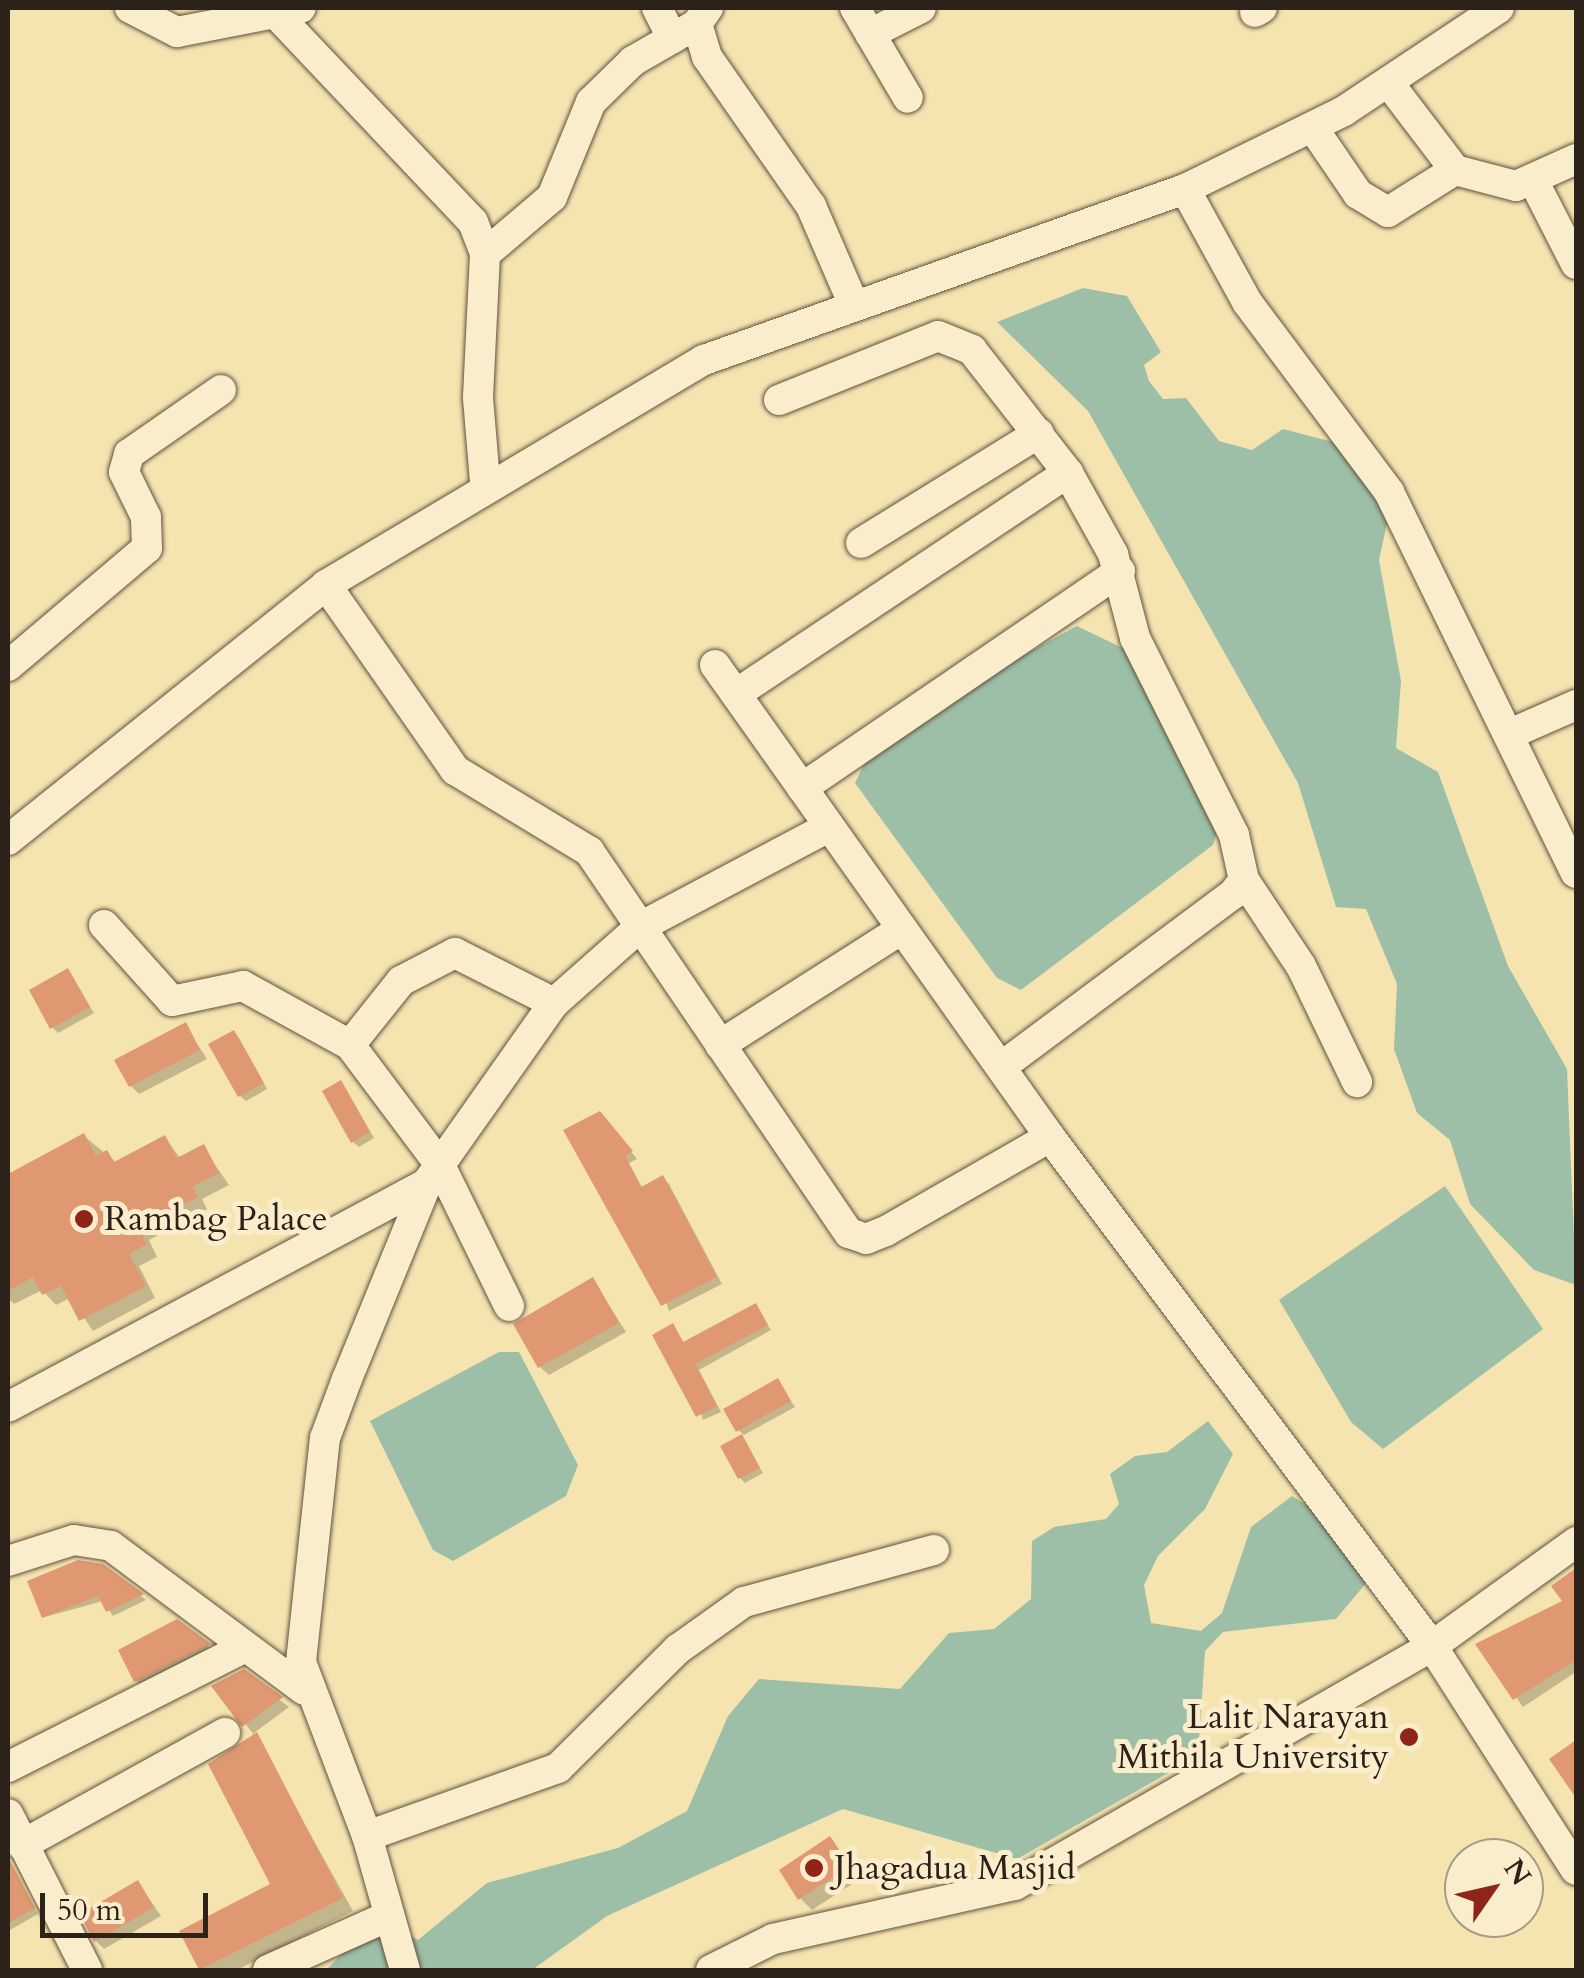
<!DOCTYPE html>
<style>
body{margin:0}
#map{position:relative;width:1584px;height:1978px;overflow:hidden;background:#f6e4b0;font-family:Cardo,serif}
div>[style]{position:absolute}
.water>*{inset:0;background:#9dbfa7}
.shadow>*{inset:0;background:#0003}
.building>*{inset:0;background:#df9871}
.roads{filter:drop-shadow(0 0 2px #5f5240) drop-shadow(0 0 2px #5f5240)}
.minor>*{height:30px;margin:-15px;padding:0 15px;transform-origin:15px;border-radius:15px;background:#f9edcc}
.dots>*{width:28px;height:28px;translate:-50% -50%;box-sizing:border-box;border:5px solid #f9edcc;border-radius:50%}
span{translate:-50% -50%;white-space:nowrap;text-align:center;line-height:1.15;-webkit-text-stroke:10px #f9edcc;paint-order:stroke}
.poi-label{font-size:35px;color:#2d221a}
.left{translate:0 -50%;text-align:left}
.right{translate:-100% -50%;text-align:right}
.frame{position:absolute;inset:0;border:10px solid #2d221a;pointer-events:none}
.north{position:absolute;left:1444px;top:1838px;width:100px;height:100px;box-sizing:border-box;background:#f9edcc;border:2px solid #a79c85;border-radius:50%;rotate:56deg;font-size:28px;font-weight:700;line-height:40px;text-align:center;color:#2d221a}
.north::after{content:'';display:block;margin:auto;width:35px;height:45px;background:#8f2418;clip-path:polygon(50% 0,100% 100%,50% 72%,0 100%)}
.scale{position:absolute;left:40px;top:1893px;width:168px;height:45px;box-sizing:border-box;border:5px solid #2d221a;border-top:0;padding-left:12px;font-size:30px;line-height:35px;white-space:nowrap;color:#2d221a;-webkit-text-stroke:8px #f9edcc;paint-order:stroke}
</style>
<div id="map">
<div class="water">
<div style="clip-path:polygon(1083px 288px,1127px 296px,1161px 352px,1144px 365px,1149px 381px,1163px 399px,1186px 398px,1219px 441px,1252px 450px,1283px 429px,1341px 444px,1389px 514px,1379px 560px,1401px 681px,1396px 748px,1438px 772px,1508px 966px,1567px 1069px,1576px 1285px,1534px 1270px,1470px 1204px,1450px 1140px,1417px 1113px,1394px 1049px,1397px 984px,1366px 909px,1336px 907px,1298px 783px,1088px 411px,997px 322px)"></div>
<div style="clip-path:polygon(1077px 626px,1135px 654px,1218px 829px,1213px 845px,1021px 990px,997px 978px,855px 783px,866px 760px,949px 696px)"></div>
<div style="clip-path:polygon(1445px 1186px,1543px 1329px,1383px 1449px,1351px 1422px,1279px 1300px)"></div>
<div style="clip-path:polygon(499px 1352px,519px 1352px,578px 1465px,566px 1496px,453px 1561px,433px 1550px,370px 1421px)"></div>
<div style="clip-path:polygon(1208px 1421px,1233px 1454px,1205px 1509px,1158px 1556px,1144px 1585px,1151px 1623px,1201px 1631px,1222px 1613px,1251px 1527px,1292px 1496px,1324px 1516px,1367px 1582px,1336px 1619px,1223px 1632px,1205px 1651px,1198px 1756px,1017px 1859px,843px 1809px,607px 1916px,532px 1970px,326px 1970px,357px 1938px,401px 1931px,418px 1940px,487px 1883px,618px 1848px,687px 1811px,728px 1716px,759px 1679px,900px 1689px,949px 1633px,994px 1629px,1031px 1599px,1032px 1541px,1054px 1527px,1106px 1519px,1119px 1504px,1110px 1474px,1135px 1456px,1167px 1452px)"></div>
</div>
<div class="shadow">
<div style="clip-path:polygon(68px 971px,94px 1013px,58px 1033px,52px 1027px)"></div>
<div style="clip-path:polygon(185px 1025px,207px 1059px,139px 1094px,131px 1086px)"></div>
<div style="clip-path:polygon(239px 1038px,267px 1089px,246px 1101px,240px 1096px)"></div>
<div style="clip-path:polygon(346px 1089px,374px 1138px,359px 1147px,353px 1142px)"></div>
<div style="clip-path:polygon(606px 1120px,637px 1159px,629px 1163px,643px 1189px,662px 1178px,669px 1184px,722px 1284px,669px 1311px)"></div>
<div style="clip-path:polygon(84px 1136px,117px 1163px,165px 1138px,181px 1159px,203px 1147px,229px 1185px,202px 1199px,207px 1209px,149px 1240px,157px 1257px,139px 1266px,155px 1298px,93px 1331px,70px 1298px,56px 1305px,42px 1290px,14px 1304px,8px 1298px,8px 1176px)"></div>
<div style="clip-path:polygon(593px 1280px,626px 1332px,549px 1375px,540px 1367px)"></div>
<div style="clip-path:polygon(755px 1306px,771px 1330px,699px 1370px,721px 1412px,703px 1420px,673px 1326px,685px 1344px)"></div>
<div style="clip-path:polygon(778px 1381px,795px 1407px,744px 1435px,738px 1430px)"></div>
<div style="clip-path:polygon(742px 1438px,763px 1473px,745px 1483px,740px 1478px)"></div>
<div style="clip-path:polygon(102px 1566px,146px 1600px,113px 1616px,103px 1601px,45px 1617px)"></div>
<div style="clip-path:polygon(1570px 1575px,1576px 1672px,1523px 1707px,1479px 1645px,1565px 1601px)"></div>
<div style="clip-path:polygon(177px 1622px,213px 1650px,142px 1686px,136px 1681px)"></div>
<div style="clip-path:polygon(244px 1672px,289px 1707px,254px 1733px,353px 1911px,237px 1970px,202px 1970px,182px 1932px,274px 1885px,255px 1736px,215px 1686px)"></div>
<div style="clip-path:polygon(830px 1839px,860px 1879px,812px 1910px,800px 1898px)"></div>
<div style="clip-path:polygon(8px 1868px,38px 1914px,10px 1930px,8px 1928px)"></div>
<div style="clip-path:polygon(138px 1883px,161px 1916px,104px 1949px,96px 1941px)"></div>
</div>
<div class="building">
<div style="clip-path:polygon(68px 968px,90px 1007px,50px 1029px,29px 990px)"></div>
<div style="clip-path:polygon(186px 1022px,200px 1050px,129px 1087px,114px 1060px)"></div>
<div style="clip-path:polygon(234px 1030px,264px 1083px,238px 1097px,208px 1044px)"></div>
<div style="clip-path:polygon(341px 1080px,370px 1132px,351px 1143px,322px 1091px)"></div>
<div style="clip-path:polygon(600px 1111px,633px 1151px,625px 1156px,641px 1187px,663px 1175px,717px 1277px,661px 1306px,563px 1130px)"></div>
<div style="clip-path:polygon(84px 1133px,96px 1156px,107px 1150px,114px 1162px,165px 1135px,177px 1158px,204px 1144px,219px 1173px,192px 1187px,198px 1197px,139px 1228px,147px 1244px,129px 1254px,146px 1286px,79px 1321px,61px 1286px,42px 1295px,33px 1277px,8px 1291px,8px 1174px)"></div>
<div style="clip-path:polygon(593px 1277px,619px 1323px,538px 1368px,513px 1324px)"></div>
<div style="clip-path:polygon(756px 1303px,768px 1325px,695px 1364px,717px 1406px,696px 1417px,652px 1335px,673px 1323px,683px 1342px)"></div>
<div style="clip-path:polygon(778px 1378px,791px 1401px,736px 1432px,723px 1409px)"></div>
<div style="clip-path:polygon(742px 1434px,760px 1468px,738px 1479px,720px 1446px)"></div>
<div style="clip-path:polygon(78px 1560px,103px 1564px,144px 1594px,106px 1612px,98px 1596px,42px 1618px,27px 1581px)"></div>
<div style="clip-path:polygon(1576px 1568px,1576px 1660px,1513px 1700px,1475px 1644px,1562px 1601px,1551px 1586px)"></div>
<div style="clip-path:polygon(177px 1619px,211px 1644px,134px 1682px,118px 1650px)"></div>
<div style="clip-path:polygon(244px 1669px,283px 1697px,242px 1727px,211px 1686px)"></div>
<div style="clip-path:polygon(257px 1732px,343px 1898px,199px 1970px,179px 1931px,270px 1884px,208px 1764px)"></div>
<div style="clip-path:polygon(1576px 1740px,1576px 1798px,1549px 1759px)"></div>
<div style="clip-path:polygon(830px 1836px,850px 1866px,798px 1900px,779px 1870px)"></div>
<div style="clip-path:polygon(8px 1857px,35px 1908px,8px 1923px)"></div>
<div style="clip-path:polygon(138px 1880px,154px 1907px,94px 1942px,80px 1914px)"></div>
</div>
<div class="roads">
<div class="minor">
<div style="left:130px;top:8px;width:53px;rotate:27.1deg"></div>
<div style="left:177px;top:32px;width:126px;rotate:-11deg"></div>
<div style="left:657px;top:8px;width:34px;rotate:63deg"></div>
<div style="left:708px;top:8px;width:19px;rotate:125deg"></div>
<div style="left:697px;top:24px;width:34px;rotate:73deg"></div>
<div style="left:707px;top:57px;width:182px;rotate:55.1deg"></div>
<div style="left:811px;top:206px;width:106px;rotate:66.6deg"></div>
<div style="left:855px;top:8px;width:104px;rotate:59.5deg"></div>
<div style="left:1255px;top:12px;width:8px;rotate:-30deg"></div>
<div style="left:279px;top:17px;width:282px;rotate:46.6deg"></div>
<div style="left:473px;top:222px;width:34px;rotate:69deg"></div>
<div style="left:485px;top:254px;width:144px;rotate:92.8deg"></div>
<div style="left:478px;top:398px;width:84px;rotate:85.2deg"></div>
<div style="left:870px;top:34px;width:57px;rotate:-27deg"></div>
<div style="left:1388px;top:82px;width:111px;rotate:52.7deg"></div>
<div style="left:1455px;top:170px;width:63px;rotate:14.7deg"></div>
<div style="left:1516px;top:186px;width:66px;rotate:-24.2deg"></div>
<div style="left:1313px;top:128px;width:80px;rotate:55.7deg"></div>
<div style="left:1358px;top:194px;width:35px;rotate:31deg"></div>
<div style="left:1388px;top:212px;width:79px;rotate:-32.1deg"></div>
<div style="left:1534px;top:182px;width:92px;rotate:62.9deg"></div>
<div style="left:1185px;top:189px;width:129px;rotate:61.2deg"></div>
<div style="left:1247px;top:302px;width:237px;rotate:53.2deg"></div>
<div style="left:1389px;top:492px;width:424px;rotate:63.9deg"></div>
<div style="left:485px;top:254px;width:88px;rotate:-40.4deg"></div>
<div style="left:552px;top:197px;width:103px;rotate:-67.7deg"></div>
<div style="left:591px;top:102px;width:59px;rotate:-44.3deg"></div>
<div style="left:633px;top:61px;width:74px;rotate:-30deg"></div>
<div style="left:779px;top:400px;width:171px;rotate:-21.9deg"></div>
<div style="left:938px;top:336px;width:37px;rotate:22deg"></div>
<div style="left:972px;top:350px;width:156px;rotate:52deg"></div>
<div style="left:1068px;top:473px;width:93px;rotate:60.9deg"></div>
<div style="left:1113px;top:554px;width:87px;rotate:75.3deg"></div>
<div style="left:1135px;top:638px;width:220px;rotate:63.3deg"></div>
<div style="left:1234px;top:835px;width:46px;rotate:77.5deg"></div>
<div style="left:1244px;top:880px;width:18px;rotate:128deg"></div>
<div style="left:1233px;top:894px;width:289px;rotate:143.3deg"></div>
<div style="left:861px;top:543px;width:209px;rotate:-31.7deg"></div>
<div style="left:326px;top:585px;width:226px;rotate:55.1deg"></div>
<div style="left:455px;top:770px;width:157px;rotate:31.2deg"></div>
<div style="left:589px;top:851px;width:462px;rotate:55.8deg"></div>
<div style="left:849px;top:1233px;width:18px;rotate:19deg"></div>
<div style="left:866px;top:1239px;width:22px;rotate:-22deg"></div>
<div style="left:886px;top:1231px;width:189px;rotate:-29.8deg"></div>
<div style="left:715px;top:665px;width:579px;rotate:54.63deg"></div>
<div style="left:1050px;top:1137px;width:636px;rotate:53.11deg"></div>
<div style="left:1432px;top:1646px;width:266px;rotate:57.3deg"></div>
<div style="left:8px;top:666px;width:182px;rotate:-40.3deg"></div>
<div style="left:147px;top:548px;width:31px;rotate:-92deg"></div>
<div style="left:146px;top:517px;width:50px;rotate:-116.1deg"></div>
<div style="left:124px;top:472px;width:19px;rotate:-74deg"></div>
<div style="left:129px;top:454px;width:112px;rotate:-34.8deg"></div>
<div style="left:736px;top:694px;width:399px;rotate:-33.7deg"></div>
<div style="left:1510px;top:734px;width:72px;rotate:-23.7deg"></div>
<div style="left:802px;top:788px;width:385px;rotate:-34.3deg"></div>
<div style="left:8px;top:840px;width:408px;rotate:-38.7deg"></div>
<div style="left:326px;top:585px;width:440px;rotate:-30.8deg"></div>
<div style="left:704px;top:360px;width:510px;rotate:-19.57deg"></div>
<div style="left:1185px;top:189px;width:177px;rotate:-26.1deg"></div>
<div style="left:1344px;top:111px;width:186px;rotate:-33.6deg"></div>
<div style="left:1244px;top:880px;width:103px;rotate:56.5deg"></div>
<div style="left:1301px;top:966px;width:129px;rotate:64.2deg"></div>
<div style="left:104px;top:925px;width:102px;rotate:48.2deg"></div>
<div style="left:172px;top:1001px;width:73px;rotate:-11.9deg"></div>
<div style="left:243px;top:986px;width:122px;rotate:28.9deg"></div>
<div style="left:350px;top:1045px;width:150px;rotate:53.1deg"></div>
<div style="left:440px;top:1165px;width:157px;rotate:63.9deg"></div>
<div style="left:350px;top:1045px;width:82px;rotate:-51.4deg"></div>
<div style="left:401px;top:981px;width:61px;rotate:-27.4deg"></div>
<div style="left:455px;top:953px;width:111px;rotate:26.8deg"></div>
<div style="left:720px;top:1045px;width:216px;rotate:-32.5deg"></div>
<div style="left:8px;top:1407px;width:475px;rotate:-28.1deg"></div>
<div style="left:8px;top:1561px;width:69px;rotate:-17.7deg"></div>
<div style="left:74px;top:1540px;width:37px;rotate:9deg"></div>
<div style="left:111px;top:1546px;width:241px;rotate:36.7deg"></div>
<div style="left:8px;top:1767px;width:262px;rotate:-26.8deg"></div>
<div style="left:8px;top:1814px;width:175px;rotate:63.1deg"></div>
<div style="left:367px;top:1836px;width:203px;rotate:-19.6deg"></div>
<div style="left:558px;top:1768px;width:169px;rotate:-44.8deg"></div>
<div style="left:678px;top:1649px;width:81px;rotate:-35.5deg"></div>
<div style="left:744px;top:1602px;width:197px;rotate:-15.3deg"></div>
<div style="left:22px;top:1845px;width:232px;rotate:-28.9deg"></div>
<div style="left:268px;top:1970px;width:133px;rotate:-24.1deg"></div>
<div style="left:405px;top:1970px;width:139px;rotate:-105.8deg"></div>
<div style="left:367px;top:1836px;width:186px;rotate:-110.8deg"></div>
<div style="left:301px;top:1662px;width:225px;rotate:-83.9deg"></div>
<div style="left:325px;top:1438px;width:63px;rotate:-69.6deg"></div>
<div style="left:347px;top:1379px;width:212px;rotate:-67.8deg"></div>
<div style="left:427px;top:1183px;width:220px;rotate:-54.8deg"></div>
<div style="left:554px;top:1003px;width:115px;rotate:-41.5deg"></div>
<div style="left:640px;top:927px;width:214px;rotate:-27.9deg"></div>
<div style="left:711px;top:1970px;width:69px;rotate:-26.6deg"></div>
<div style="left:773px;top:1939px;width:248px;rotate:-12.6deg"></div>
<div style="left:1015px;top:1885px;width:481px;rotate:-29.8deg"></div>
<div style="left:1432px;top:1646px;width:178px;rotate:-35.8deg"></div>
</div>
</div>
<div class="dots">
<div style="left:84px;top:1219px;background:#8f2418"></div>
<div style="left:1409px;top:1737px;background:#8f2418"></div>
<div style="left:814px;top:1868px;background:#8f2418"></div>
</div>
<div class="poi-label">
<span class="left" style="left:104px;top:1219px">Rambag Palace</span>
<span class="right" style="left:1389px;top:1737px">Lalit Narayan<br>Mithila University</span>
<span class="left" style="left:834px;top:1868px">Jhagadua Masjid</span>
</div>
<div class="frame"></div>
<div class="north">N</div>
<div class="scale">50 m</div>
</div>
